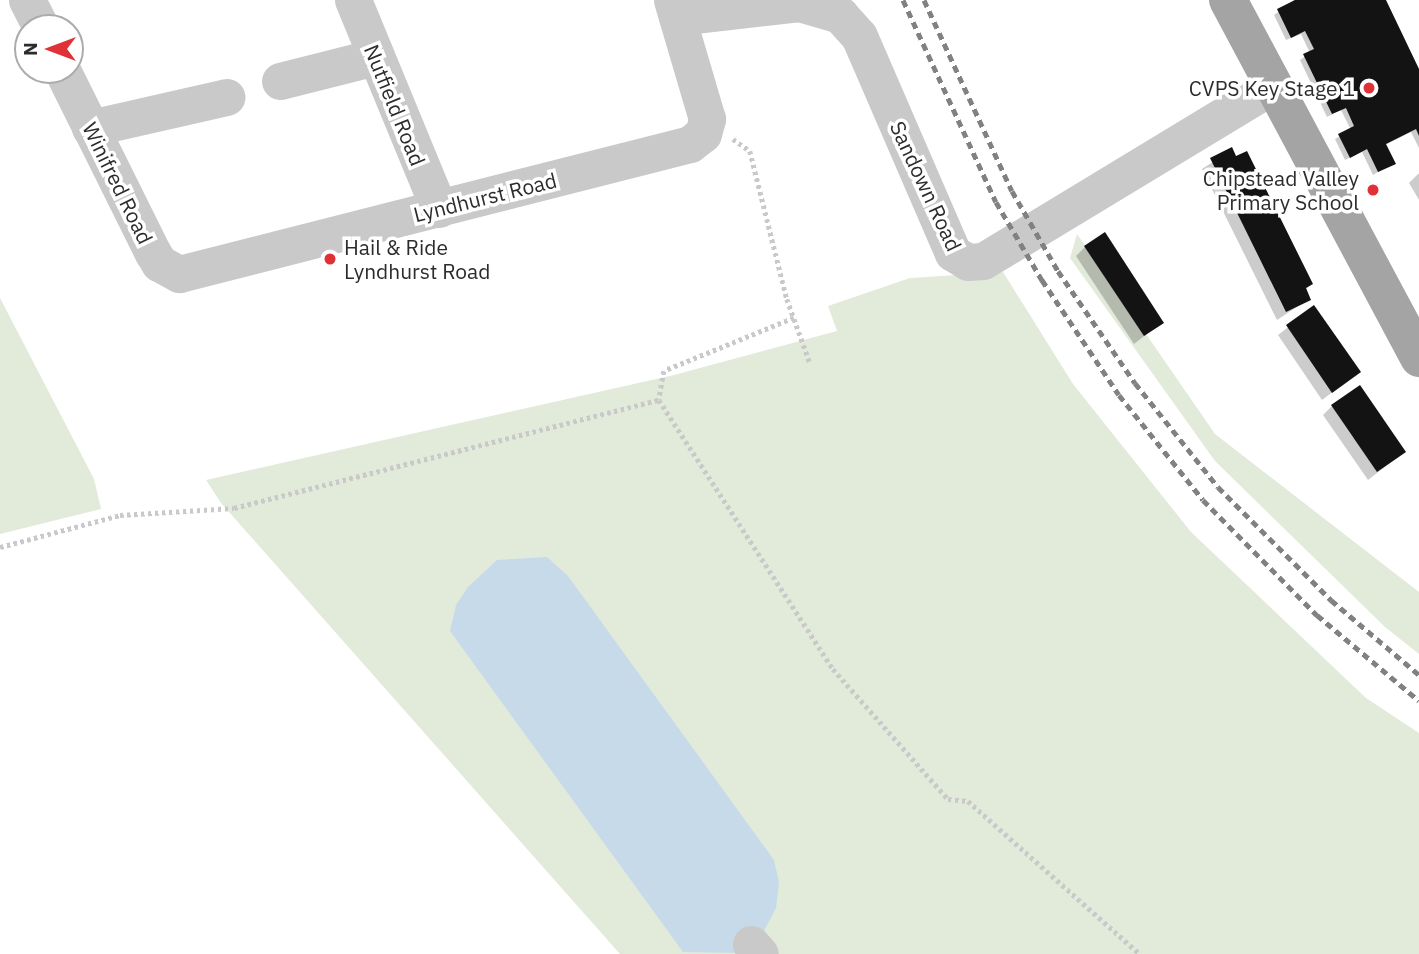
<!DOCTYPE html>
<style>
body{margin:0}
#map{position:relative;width:1419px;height:954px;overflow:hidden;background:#fff;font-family:"IBM Plex Sans",sans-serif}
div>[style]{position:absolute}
.green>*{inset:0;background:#e2eada}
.water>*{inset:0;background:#c6daea}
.shadow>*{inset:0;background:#0003}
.building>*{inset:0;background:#131313}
.path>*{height:4.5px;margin-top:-2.25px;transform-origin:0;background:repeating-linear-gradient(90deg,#c9c9c9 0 3.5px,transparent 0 7px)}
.minor>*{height:37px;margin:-18.5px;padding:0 18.5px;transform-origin:18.5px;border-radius:18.5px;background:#c9c9c9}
.major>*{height:38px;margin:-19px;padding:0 19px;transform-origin:19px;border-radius:19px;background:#a4a4a4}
.rail>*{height:5px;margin-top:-2.5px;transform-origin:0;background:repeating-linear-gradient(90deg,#818181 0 7px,transparent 0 12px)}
.dots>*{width:19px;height:19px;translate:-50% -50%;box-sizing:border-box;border:4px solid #fff;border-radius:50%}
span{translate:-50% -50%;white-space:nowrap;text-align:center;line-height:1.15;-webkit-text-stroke:7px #fff;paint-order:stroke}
.poi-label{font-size:21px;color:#2c2c2c}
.right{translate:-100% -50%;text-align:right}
.left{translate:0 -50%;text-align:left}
.street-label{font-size:21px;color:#2c2c2c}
.north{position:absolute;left:14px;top:14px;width:70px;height:70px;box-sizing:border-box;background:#fff;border:2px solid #ababab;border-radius:50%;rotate:270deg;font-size:19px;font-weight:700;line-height:28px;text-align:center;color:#2c2c2c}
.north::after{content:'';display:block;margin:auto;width:24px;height:32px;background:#e03136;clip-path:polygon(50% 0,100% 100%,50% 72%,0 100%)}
</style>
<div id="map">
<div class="green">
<div style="clip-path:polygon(1077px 234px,1215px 434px,1419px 592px,1419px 654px,1385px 627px,1215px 461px,1070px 258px)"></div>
<div style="clip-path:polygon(evenodd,1003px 272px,1073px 384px,1191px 532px,1366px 698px,1419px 733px,1419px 954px,620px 954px,221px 503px,206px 480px,674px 375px,837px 331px,828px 306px,910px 278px,1003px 272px,497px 560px,515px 560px,764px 931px,742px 953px,497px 560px)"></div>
<div style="clip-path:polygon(0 298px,94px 479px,101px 509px,0 534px)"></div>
</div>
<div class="water">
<div style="clip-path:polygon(547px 557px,568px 576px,774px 860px,779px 882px,776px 908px,764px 931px,742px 953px,683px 952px,450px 631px,456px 605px,468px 587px,497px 560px)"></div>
</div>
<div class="shadow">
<div style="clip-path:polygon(1294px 0,1384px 0,1419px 73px,1419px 148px,1411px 132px,1385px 145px,1393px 163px,1373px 175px,1362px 152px,1345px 160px,1335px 139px,1351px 130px,1341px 110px,1327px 117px,1300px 60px,1310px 53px,1301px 34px,1286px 40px,1274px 15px)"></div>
<div style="clip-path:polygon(1231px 150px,1311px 284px,1305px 290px,1309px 299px,1277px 320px,1202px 169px)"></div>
<div style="clip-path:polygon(1418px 174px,1419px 174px,1419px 200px,1409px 183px)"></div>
<div style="clip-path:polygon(1085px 247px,1162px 322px,1134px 344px,1076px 256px)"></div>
<div style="clip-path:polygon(1314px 307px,1359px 372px,1322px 400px,1278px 335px)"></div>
<div style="clip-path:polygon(1332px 406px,1404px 452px,1368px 480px,1323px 415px)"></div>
</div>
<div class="building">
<div style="clip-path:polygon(1295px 0,1386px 0,1419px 69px,1419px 136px,1416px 129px,1386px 144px,1396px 164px,1378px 172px,1367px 149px,1350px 158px,1338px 134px,1354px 126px,1346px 108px,1332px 114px,1303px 54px,1314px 49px,1305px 31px,1291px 38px,1277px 9px)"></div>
<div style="clip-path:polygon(1232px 147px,1236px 156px,1247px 151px,1313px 284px,1306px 288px,1311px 300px,1286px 312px,1210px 158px)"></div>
<div style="clip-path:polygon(1105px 232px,1164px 323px,1144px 336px,1084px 246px)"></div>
<div style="clip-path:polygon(1314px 305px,1361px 372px,1332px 393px,1286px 325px)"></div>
<div style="clip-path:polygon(1360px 385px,1406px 452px,1377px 472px,1331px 405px)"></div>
</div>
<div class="path">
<div style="left:733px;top:139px;width:21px;rotate:35deg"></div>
<div style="left:750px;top:151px;width:153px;rotate:76deg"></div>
<div style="left:787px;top:299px;width:68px;rotate:70.2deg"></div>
<div style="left:794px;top:318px;width:140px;rotate:157.8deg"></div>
<div style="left:664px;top:371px;width:29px;rotate:100deg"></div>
<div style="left:659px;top:400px;width:320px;rotate:57.1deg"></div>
<div style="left:833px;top:669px;width:174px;rotate:48.5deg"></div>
<div style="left:948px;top:799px;width:20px;rotate:6deg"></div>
<div style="left:968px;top:801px;width:230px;rotate:41.7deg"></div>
<div style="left:0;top:547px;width:124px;rotate:-14.9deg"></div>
<div style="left:120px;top:515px;width:114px;rotate:-3.5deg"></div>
<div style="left:234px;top:508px;width:439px;rotate:-14.3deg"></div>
</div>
<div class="minor">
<div style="left:27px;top:0;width:31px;rotate:63deg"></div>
<div style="left:353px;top:0;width:226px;rotate:67.6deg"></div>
<div style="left:677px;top:17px;width:123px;rotate:-6.5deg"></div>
<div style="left:799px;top:3px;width:43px;rotate:16.3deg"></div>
<div style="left:840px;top:15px;width:28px;rotate:48deg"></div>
<div style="left:859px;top:36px;width:236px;rotate:66.6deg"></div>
<div style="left:953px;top:253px;width:17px;rotate:31deg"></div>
<div style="left:968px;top:262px;width:15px;rotate:-4deg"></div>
<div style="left:983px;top:261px;width:338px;rotate:-31.2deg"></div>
<div style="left:62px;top:70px;width:204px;rotate:63.6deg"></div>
<div style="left:153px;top:253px;width:12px;rotate:59deg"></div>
<div style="left:159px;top:263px;width:23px;rotate:29deg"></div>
<div style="left:179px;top:274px;width:527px;rotate:-14.27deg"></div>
<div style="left:690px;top:144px;width:16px;rotate:-38deg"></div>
<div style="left:703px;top:134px;width:16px;rotate:-75deg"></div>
<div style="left:707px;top:119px;width:124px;rotate:-106.4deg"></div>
<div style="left:280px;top:81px;width:98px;rotate:-14.2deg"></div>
<div style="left:90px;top:128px;width:140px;rotate:-12.8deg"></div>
<div style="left:751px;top:944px;width:13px;rotate:48deg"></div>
</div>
<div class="major">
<div style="left:1228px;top:0;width:406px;rotate:61.9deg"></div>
</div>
<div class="rail">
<div style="left:903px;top:0;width:222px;rotate:65.3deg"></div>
<div style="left:996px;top:202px;width:91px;rotate:59.5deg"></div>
<div style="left:1042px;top:280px;width:138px;rotate:56.2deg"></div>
<div style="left:1119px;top:395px;width:134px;rotate:51.3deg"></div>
<div style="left:1203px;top:500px;width:162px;rotate:45.3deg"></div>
<div style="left:1317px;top:615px;width:133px;rotate:40.1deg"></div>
<div style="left:924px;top:0;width:210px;rotate:65.3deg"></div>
<div style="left:1012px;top:191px;width:92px;rotate:60.1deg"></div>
<div style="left:1058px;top:271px;width:136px;rotate:55.5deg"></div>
<div style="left:1135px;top:383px;width:133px;rotate:51.4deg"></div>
<div style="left:1218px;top:487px;width:160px;rotate:45deg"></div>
<div style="left:1331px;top:600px;width:116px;rotate:40.4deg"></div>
</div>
<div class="dots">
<div style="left:1369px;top:88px;background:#e03136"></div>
<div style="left:1373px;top:190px;background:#e03136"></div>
<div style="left:330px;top:259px;background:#e03136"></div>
</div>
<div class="poi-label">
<span class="right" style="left:1355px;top:88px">CVPS Key Stage 1</span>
<span class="right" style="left:1359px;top:190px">Chipstead Valley<br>Primary School</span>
<span class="left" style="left:344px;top:259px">Hail &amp; Ride<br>Lyndhurst Road</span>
</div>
<div class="street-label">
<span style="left:395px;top:105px;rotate:68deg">Nutfield Road</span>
<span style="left:118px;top:183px;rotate:64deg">Winifred Road</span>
<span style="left:926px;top:186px;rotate:65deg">Sandown Road</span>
<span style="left:485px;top:197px;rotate:-14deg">Lyndhurst Road</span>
</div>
<div class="north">N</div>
</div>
